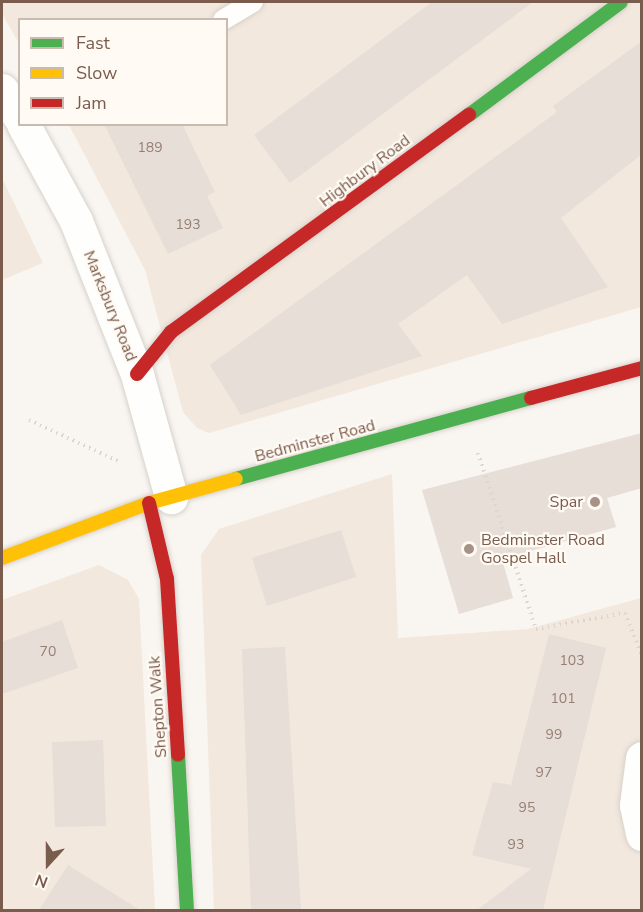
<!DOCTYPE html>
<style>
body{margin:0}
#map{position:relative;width:643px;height:912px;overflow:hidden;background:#f9f5f0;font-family:"Nunito Sans",sans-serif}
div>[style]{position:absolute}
.residential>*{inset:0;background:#f2e8de}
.building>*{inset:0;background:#e6ded7}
.path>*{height:4px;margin-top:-2px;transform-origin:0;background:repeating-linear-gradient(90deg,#dcd5d0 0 1.5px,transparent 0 6px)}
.roads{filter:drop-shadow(0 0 2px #d7d1cb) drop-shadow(0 0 2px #d7d1cb)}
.lane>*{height:20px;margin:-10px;padding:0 10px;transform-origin:10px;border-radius:10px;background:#fefefd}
.street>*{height:33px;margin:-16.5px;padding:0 16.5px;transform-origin:16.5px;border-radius:16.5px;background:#fefefd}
.fast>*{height:14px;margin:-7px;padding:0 7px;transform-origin:7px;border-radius:7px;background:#4caf50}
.slow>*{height:14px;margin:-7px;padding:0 7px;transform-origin:7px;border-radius:7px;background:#ffc107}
.jam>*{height:14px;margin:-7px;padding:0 7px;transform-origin:7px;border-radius:7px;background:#c62828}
.dots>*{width:16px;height:16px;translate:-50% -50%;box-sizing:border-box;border:3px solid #fffaf3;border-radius:50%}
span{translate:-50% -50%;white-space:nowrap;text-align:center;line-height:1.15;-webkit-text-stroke:4.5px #fffaf3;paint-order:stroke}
.number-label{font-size:14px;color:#977e72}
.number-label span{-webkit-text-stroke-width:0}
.street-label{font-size:16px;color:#7a5c4d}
.poi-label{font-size:16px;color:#7a5c4d}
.right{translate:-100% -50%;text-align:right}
.left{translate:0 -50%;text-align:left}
.frame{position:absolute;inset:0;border:3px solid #7a5c4d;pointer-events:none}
.legend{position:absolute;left:18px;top:18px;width:210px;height:108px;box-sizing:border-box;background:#fffaf3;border:2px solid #cabbb1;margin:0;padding:8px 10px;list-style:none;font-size:18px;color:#7a5c4d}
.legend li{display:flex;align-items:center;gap:12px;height:30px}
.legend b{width:30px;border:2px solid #cabbb1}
.north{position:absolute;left:18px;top:834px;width:60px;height:60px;-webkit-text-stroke:4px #fffaf3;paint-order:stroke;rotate:201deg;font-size:16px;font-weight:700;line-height:24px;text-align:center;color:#7a5c4d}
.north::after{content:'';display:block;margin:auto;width:21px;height:27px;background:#7a5c4d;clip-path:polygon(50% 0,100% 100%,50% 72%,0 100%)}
</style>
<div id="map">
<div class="residential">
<div style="clip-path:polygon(2px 2px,641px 2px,641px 307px,209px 433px,197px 428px,183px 412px,145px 270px,69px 125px,226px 124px,226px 20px,20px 20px,19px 43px,2px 14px)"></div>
<div style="clip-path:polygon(2px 178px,43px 263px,2px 280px)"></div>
<div style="clip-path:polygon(392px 474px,398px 638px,528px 629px,641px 598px,641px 910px,214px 910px,201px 555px,219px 529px)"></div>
<div style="clip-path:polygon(99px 565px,128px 580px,139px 599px,155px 910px,2px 910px,2px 600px)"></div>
</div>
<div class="building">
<div style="clip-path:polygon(432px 2px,533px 2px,290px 183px,254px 135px)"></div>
<div style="clip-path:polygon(642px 41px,642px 154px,561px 218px,608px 287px,502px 324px,467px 275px,398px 324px,422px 356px,241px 415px,210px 365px,557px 112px,553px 106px)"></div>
<div style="clip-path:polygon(104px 124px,182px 124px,215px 192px,207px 196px,223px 228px,168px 254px)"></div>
<div style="clip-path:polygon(642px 433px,642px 488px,607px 498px,616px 527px,502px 559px,513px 598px,459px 614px,422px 490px)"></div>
<div style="clip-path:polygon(341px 530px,356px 577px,267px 606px,252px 558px)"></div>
<div style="clip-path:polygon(62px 620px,78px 668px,2px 694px,2px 642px)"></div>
<div style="clip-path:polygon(549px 634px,606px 648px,543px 910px,477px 910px,531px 869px,472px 855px,493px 782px,511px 785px)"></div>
<div style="clip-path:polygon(285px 647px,301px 910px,251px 910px,242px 649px)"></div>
<div style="clip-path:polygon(103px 740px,106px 826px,55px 827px,52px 742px)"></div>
<div style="clip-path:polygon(68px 865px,140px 910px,39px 910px)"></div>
</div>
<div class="path">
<div style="left:29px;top:420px;width:98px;rotate:24.7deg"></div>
<div style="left:478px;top:453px;width:185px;rotate:71.8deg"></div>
<div style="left:536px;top:629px;width:90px;rotate:-10.2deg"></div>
<div style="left:625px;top:613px;width:46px;rotate:68.4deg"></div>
</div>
<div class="roads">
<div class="lane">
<div style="left:223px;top:20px;width:35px;rotate:-31deg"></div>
</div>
<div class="street">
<div style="left:2px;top:90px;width:33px;rotate:57deg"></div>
<div style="left:23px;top:124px;width:111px;rotate:61.3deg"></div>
<div style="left:76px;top:221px;width:165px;rotate:68.3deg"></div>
<div style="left:137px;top:374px;width:128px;rotate:74.5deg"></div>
<div style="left:642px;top:758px;width:47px;rotate:97.3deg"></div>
<div style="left:636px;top:805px;width:30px;rotate:78deg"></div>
</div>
<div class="fast">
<div style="left:469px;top:115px;width:189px;rotate:-36.6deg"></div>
<div style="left:236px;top:479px;width:306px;rotate:-15.4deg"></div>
<div style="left:178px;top:755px;width:155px;rotate:86.7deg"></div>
</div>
<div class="slow">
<div style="left:2px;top:558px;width:157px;rotate:-20.5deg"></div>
<div style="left:149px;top:503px;width:90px;rotate:-15.4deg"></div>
</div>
<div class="jam">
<div style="left:137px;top:374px;width:54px;rotate:-51deg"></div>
<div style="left:171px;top:332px;width:369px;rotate:-36.1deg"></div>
<div style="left:531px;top:398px;width:115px;rotate:-15.1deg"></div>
<div style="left:149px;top:503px;width:78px;rotate:76.7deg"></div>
<div style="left:167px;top:579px;width:176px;rotate:86.4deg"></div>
</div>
</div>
<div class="dots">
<div style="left:595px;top:502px;background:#a69286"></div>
<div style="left:469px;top:549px;background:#a69286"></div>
</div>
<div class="number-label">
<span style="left:150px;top:148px">189</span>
<span style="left:188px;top:225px">193</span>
<span style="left:48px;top:652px">70</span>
<span style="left:572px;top:661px">103</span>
<span style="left:563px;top:699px">101</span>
<span style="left:554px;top:735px">99</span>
<span style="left:544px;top:773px">97</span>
<span style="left:527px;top:808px">95</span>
<span style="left:516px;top:845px">93</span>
</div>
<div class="street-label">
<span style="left:365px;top:171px;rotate:-37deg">Highbury Road</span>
<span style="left:110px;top:306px;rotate:68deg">Marksbury Road</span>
<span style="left:315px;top:441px;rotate:-15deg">Bedminster Road</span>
<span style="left:158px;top:707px;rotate:-94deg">Shepton Walk</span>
</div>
<div class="poi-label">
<span class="right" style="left:583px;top:502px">Spar</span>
<span class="left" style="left:481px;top:549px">Bedminster Road<br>Gospel Hall</span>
</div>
<div class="frame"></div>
<ul class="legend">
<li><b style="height:8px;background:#4caf50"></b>Fast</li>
<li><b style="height:8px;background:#ffc107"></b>Slow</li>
<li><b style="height:8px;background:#c62828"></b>Jam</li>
</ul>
<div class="north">N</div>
</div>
